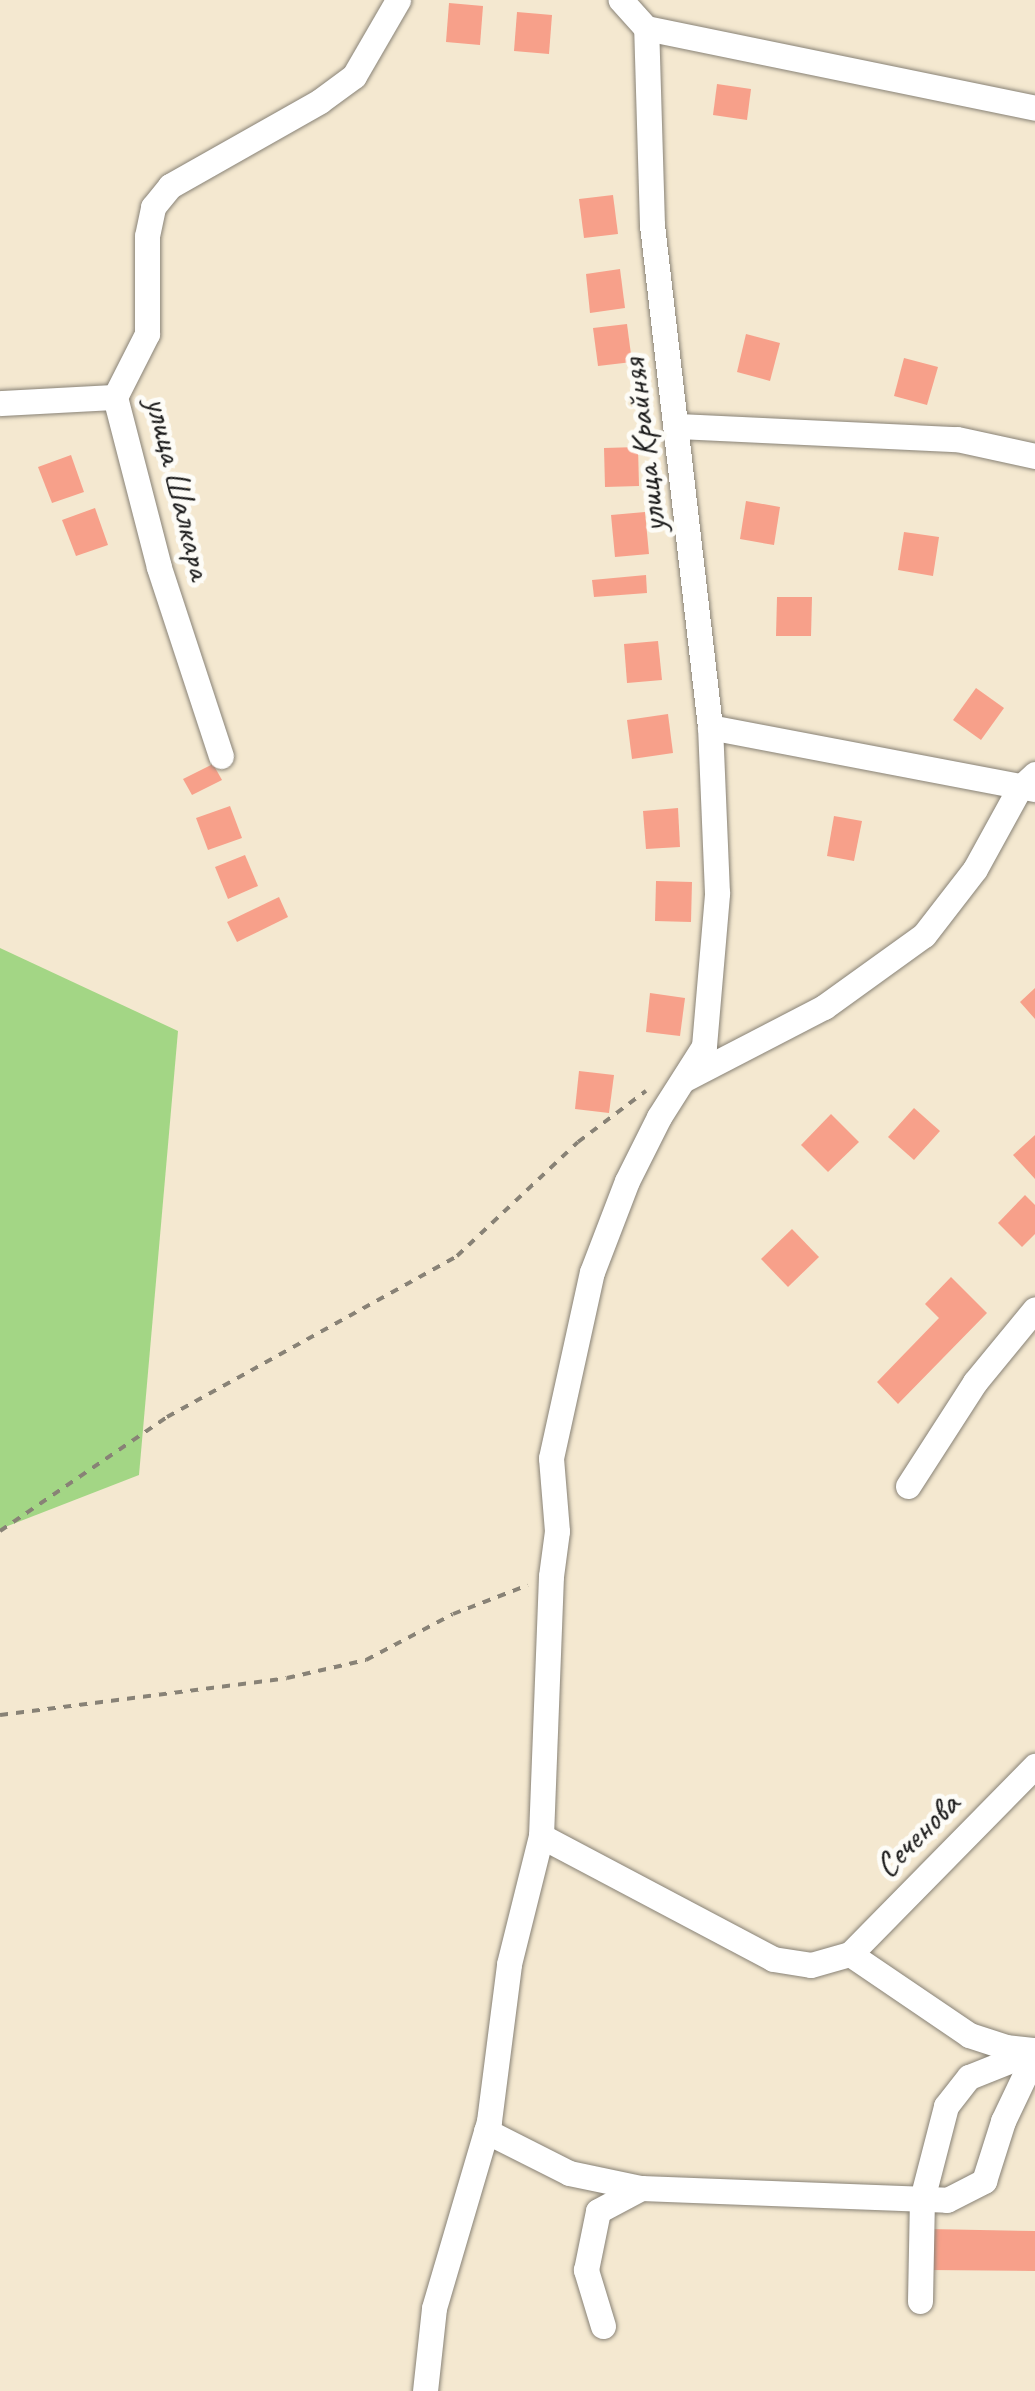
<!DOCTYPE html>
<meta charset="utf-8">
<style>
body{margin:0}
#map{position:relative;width:1035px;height:2391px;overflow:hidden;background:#f4e8d0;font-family:Caveat,sans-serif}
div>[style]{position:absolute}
.green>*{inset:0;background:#a3d685}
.building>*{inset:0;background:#f7a08a}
.path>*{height:4px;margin-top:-2px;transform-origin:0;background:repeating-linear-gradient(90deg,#888276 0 8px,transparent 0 16px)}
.roads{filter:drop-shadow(0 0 2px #888276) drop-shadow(0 0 2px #888276)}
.minor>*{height:25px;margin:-12.5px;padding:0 12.5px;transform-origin:12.5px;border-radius:12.5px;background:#fff}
span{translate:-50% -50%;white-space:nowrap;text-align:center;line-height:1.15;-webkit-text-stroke:10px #fdfcf7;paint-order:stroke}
.street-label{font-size:35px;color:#1c1c1c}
</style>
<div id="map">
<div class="green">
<div style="clip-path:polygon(0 948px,178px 1031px,139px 1475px,0 1529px)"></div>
</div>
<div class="building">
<div style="clip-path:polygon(449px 3px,483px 6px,480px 45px,446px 42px)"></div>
<div style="clip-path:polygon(517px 12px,552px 15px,549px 54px,514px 51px)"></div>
<div style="clip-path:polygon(717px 84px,751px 89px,747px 120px,713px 115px)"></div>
<div style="clip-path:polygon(613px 195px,618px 234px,584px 238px,579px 199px)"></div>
<div style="clip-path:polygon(620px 269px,625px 308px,590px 313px,586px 274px)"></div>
<div style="clip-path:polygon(627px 324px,632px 362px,598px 366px,593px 328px)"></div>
<div style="clip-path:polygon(746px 334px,780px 343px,770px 381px,737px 372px)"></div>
<div style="clip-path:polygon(904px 358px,938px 367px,927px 405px,894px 396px)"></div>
<div style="clip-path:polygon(638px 447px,639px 486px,605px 487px,604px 448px)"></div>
<div style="clip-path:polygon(71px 455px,84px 492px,52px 503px,38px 467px)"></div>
<div style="clip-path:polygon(746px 501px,780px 507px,774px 545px,740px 539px)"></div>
<div style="clip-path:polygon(95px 508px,108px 545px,76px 556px,62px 520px)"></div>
<div style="clip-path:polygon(645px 512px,649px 554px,615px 557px,611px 515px)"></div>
<div style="clip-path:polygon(904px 532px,939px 537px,933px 576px,898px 570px)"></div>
<div style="clip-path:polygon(646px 575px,647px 593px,594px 597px,592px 580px)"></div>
<div style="clip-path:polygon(777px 597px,812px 597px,811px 636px,776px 636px)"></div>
<div style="clip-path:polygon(658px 641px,662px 680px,627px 683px,624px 644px)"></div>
<div style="clip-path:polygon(976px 688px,1004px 708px,981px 740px,953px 720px)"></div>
<div style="clip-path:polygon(668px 714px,673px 753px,632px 759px,627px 720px)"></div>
<div style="clip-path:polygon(213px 764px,222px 780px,192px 795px,183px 779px)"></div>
<div style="clip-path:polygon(230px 806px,242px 838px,208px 850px,196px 818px)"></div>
<div style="clip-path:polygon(678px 808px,680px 847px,646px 849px,643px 811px)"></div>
<div style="clip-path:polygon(834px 816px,862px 821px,854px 861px,827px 856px)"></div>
<div style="clip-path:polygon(245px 855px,258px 886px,228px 899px,215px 867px)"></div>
<div style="clip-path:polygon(656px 881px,692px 882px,691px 922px,655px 921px)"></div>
<div style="clip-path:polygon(279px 897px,288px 917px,237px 942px,227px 922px)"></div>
<div style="clip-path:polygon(1035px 988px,1035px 1019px,1020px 1002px)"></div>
<div style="clip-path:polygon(650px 993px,685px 998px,680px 1036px,646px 1032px)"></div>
<div style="clip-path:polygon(579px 1071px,614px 1075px,609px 1113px,575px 1109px)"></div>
<div style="clip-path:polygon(914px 1108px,940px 1131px,914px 1160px,888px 1137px)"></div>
<div style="clip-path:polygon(831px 1114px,859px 1142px,828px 1172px,801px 1145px)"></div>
<div style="clip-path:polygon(1035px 1135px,1035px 1179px,1013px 1155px)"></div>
<div style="clip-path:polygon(1025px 1195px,1035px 1205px,1035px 1234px,1022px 1247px,998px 1223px)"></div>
<div style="clip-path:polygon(792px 1229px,819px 1257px,788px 1287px,761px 1259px)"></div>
<div style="clip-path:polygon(951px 1277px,987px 1313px,898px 1404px,877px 1382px,939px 1318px,925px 1304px)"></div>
<div style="clip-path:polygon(928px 2229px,1035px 2231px,1035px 2271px,928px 2270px)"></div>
</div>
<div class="path">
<div style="left:0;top:1531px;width:202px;rotate:-34.3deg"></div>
<div style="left:167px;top:1417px;width:332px;rotate:-29deg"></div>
<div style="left:457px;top:1256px;width:166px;rotate:-43.3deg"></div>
<div style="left:578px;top:1142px;width:85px;rotate:-36.9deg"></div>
<div style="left:0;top:1715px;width:289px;rotate:-7.3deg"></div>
<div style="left:287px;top:1678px;width:81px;rotate:-12.8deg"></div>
<div style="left:366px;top:1660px;width:98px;rotate:-27.9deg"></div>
<div style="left:453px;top:1614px;width:80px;rotate:-21.1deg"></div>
</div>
<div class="roads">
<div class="minor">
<div style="left:646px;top:28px;width:397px;rotate:11.6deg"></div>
<div style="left:0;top:403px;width:115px;rotate:-3deg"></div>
<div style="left:678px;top:426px;width:279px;rotate:2.7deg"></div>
<div style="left:957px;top:439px;width:80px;rotate:12.3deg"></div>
<div style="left:710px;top:727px;width:331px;rotate:10.8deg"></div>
<div style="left:221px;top:756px;width:199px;rotate:-108.2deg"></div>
<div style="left:159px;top:567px;width:176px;rotate:-104.5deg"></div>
<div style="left:115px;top:397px;width:71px;rotate:-63.1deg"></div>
<div style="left:147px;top:334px;width:98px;rotate:-90deg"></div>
<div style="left:147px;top:236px;width:30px;rotate:-78deg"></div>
<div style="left:153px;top:207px;width:27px;rotate:-51deg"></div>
<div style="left:170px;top:186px;width:172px;rotate:-29.5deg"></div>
<div style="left:320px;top:101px;width:42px;rotate:-36.3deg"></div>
<div style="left:354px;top:76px;width:88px;rotate:-59.9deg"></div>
<div style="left:685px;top:1079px;width:157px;rotate:-27.4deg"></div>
<div style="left:824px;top:1007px;width:123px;rotate:-35.8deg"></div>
<div style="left:924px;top:935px;width:83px;rotate:-52.3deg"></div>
<div style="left:975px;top:869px;width:91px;rotate:-61.2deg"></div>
<div style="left:1019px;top:789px;width:22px;rotate:-43deg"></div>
<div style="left:908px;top:1486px;width:124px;rotate:-57.2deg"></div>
<div style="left:975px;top:1382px;width:94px;rotate:-50.6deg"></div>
<div style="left:541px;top:1836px;width:263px;rotate:27.9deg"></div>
<div style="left:773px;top:1959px;width:38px;rotate:9deg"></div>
<div style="left:811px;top:1965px;width:41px;rotate:-15.8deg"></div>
<div style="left:850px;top:1954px;width:144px;rotate:34.2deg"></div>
<div style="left:969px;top:2035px;width:38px;rotate:18deg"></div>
<div style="left:1005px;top:2047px;width:30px;rotate:6deg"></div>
<div style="left:850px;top:1954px;width:264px;rotate:-45.5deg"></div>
<div style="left:486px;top:2131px;width:93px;rotate:26.8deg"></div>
<div style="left:569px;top:2173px;width:74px;rotate:11.8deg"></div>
<div style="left:641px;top:2188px;width:306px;rotate:2.2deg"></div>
<div style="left:947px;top:2200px;width:42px;rotate:-27.2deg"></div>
<div style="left:984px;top:2181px;width:63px;rotate:-72.4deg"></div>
<div style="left:1003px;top:2121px;width:74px;rotate:-64.5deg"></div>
<div style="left:920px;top:2301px;width:102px;rotate:-88.9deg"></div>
<div style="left:922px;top:2199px;width:96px;rotate:-75.5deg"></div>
<div style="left:946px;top:2106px;width:37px;rotate:-52deg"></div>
<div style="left:969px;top:2077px;width:70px;rotate:-21.8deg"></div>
<div style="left:603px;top:2326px;width:59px;rotate:-106.9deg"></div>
<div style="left:586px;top:2270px;width:60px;rotate:-78.5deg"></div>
<div style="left:598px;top:2211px;width:49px;rotate:-28.1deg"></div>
<div style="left:425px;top:2391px;width:83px;rotate:-83.8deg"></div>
<div style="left:434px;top:2308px;width:195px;rotate:-73.6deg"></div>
<div style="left:489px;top:2121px;width:158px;rotate:-82.7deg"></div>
<div style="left:509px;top:1964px;width:132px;rotate:-76deg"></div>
<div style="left:541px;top:1836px;width:260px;rotate:-87.8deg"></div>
<div style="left:551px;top:1576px;width:45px;rotate:-82.4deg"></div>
<div style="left:557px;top:1531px;width:73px;rotate:-94.7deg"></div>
<div style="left:551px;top:1458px;width:190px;rotate:-77.6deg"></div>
<div style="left:592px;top:1272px;width:97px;rotate:-69deg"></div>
<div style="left:627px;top:1181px;width:72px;rotate:-63.4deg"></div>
<div style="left:659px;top:1117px;width:84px;rotate:-57.6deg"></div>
<div style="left:704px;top:1046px;width:154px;rotate:-85.1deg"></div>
<div style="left:717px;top:893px;width:166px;rotate:-92.4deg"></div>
<div style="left:710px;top:727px;width:505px;rotate:-96.59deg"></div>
<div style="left:652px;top:225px;width:197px;rotate:-91.7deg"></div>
<div style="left:646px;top:28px;width:38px;rotate:-132deg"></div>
</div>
</div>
<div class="street-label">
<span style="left:644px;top:446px;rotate:-97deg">улица Крайняя</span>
<span style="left:179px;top:488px;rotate:76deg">улица Шалкара</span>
<span style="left:917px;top:1835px;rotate:-45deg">Сеченова</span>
</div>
</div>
